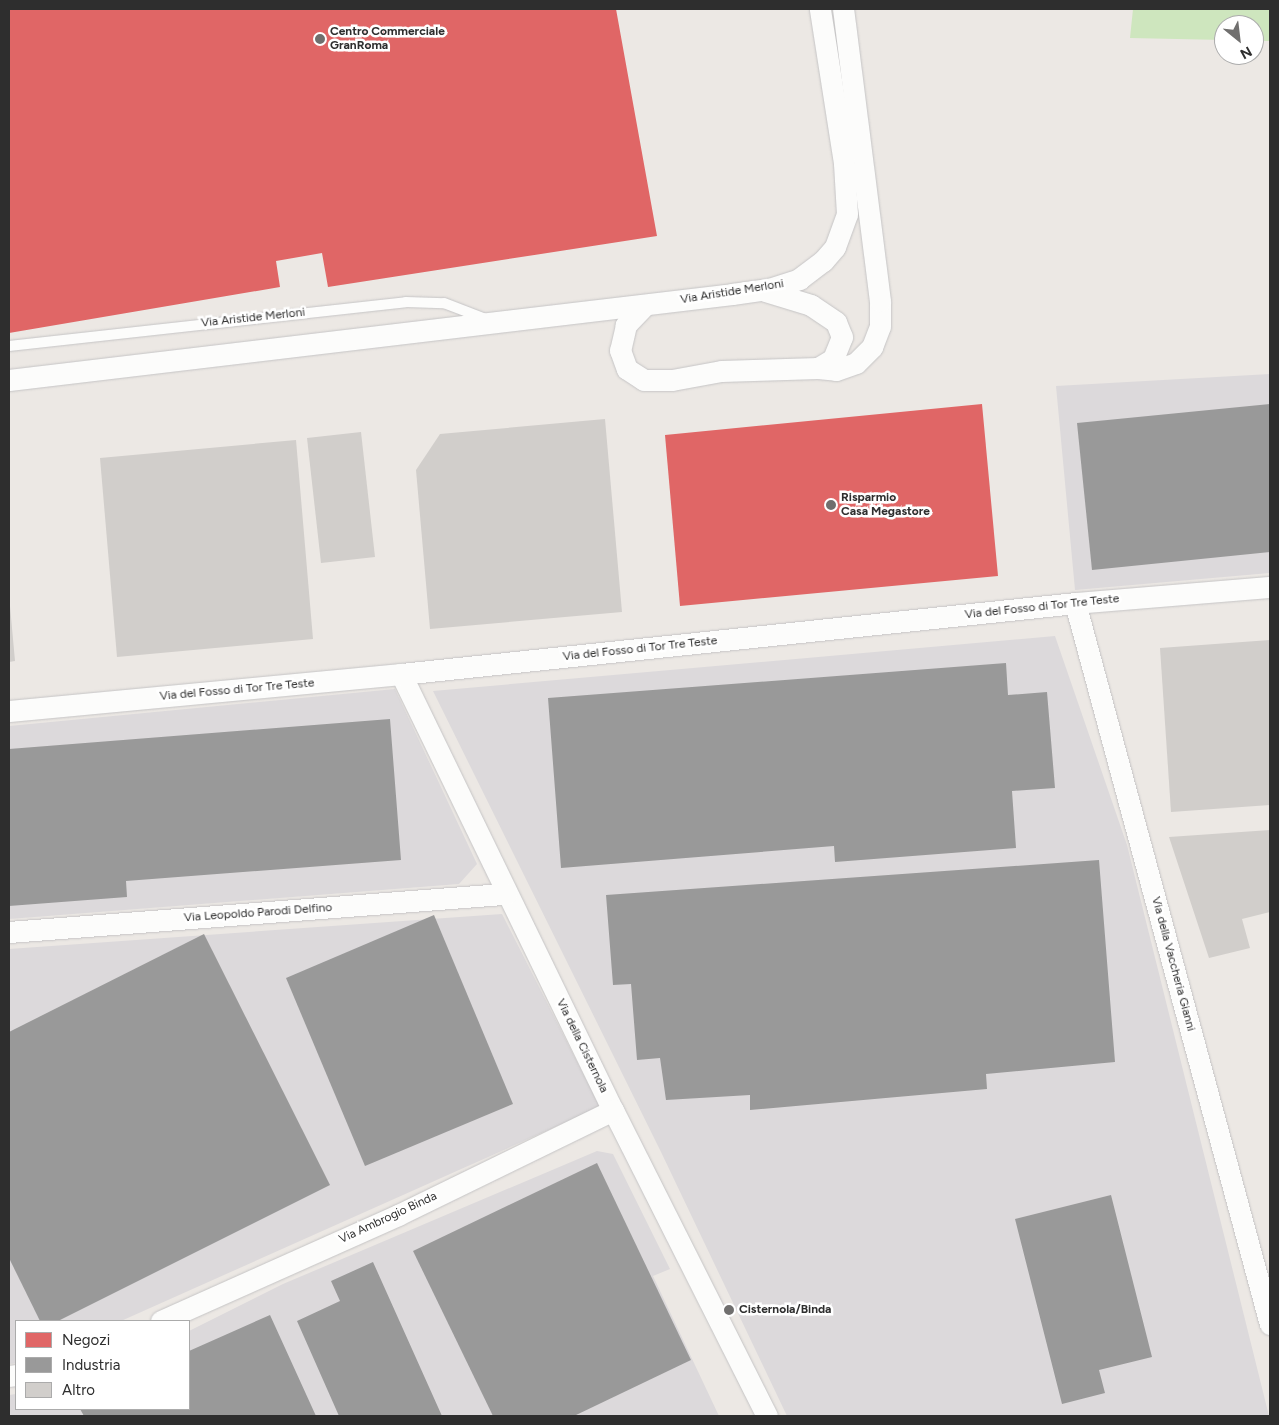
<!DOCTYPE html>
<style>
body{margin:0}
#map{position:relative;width:1279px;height:1425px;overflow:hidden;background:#ece8e4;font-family:Figtree,sans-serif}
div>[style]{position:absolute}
.industrial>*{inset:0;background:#dcd9db}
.green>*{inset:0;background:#cee6be}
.shops>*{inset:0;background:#e06666}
.industry>*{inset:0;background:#999}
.building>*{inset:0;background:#d1cecb}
.roads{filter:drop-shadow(0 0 1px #c5c4c5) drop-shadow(0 0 1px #c5c4c5)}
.service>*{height:10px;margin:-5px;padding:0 5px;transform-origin:5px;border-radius:5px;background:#fcfcfb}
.minor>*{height:21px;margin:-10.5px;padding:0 10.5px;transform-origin:10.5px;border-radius:10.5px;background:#fcfcfb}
.dots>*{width:14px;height:14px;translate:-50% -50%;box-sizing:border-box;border:2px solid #fff;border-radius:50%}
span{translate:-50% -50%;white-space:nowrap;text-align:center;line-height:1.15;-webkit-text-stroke:5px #fff;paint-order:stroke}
.poi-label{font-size:12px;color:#2e2e2e;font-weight:700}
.left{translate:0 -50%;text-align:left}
.street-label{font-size:12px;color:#2e2e2e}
.frame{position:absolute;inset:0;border:10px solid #2e2e2e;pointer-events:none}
.legend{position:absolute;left:15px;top:1320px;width:175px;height:90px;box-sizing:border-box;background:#fff;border:1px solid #ababab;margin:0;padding:6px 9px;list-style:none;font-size:15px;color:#2e2e2e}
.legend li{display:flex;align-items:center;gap:10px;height:25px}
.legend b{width:25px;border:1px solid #ababab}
.north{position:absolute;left:1214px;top:15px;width:50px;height:50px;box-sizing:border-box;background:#fff;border:1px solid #ababab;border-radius:50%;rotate:151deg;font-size:14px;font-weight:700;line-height:20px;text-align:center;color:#2e2e2e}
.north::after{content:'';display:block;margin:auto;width:18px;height:22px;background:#706f6e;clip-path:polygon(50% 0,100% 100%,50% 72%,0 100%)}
</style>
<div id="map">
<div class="industrial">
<div style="clip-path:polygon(1270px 374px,1270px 573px,1075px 590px,1056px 386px)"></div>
<div style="clip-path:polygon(1055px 636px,1127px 845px,1269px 1416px,787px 1416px,661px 1152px,433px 691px)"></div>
<div style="clip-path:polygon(395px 689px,477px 864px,459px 884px,9px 919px,9px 726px)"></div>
<div style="clip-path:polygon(502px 914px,600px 1107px,121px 1321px,16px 1321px,16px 1363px,9px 1364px,9px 949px)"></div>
<div style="clip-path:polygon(597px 1151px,613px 1154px,670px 1269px,653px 1276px,719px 1416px,9px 1416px,9px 1395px,16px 1394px,16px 1409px,189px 1409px,189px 1331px,283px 1284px)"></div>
</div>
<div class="green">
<div style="clip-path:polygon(1133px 9px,1270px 9px,1270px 41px,1254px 41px,1254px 25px,1224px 25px,1224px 40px,1130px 38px)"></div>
</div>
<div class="shops">
<div style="clip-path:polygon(9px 9px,616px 9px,657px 236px,328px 287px,322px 253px,276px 261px,280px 287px,9px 333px)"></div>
<div style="clip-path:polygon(982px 404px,998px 576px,680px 606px,665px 435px)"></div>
</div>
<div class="industry">
<div style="clip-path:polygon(1270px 404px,1270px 552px,1092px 570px,1077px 423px)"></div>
<div style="clip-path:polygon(1006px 663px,1008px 695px,1047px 692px,1055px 788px,1012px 791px,1016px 848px,835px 862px,834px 846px,561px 868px,548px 698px)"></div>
<div style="clip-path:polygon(390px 719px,401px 860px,126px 881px,127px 897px,9px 906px,9px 749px)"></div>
<div style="clip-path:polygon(1099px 860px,1115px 1062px,986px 1074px,987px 1089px,750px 1110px,750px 1095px,666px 1100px,660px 1058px,637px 1060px,631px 984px,613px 985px,606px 895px)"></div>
<div style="clip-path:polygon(434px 915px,513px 1104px,365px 1166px,286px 978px)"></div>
<div style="clip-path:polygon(204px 934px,330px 1185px,58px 1321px,40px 1321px,9px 1258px,9px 1032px)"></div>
<div style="clip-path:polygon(597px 1163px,691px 1360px,574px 1416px,493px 1416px,413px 1251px)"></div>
<div style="clip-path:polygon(1111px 1195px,1152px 1357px,1099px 1370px,1105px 1393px,1062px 1404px,1015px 1219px)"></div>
<div style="clip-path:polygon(373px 1262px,442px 1416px,339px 1416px,297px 1321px,340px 1301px,331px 1281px)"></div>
<div style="clip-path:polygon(270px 1315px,316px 1416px,84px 1416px,80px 1409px,189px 1409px,189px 1351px)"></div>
</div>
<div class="building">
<div style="clip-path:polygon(605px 419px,622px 612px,430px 629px,416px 470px,440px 434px)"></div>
<div style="clip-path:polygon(361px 432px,375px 557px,321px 563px,307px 438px)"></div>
<div style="clip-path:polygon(296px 440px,313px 639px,117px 657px,100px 458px)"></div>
<div style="clip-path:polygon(9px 595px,15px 661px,9px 662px)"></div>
<div style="clip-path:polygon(1270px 640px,1270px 805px,1171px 812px,1160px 648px)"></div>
<div style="clip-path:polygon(1270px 830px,1270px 912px,1242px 919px,1250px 948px,1209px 958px,1169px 837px)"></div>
</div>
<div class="roads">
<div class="service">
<div style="left:9px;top:346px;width:399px;rotate:-6.3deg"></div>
<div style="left:406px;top:302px;width:38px;rotate:2deg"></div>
<div style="left:444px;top:303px;width:45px;rotate:20.9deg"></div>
</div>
<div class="minor">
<div style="left:645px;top:305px;width:28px;rotate:134deg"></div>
<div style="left:626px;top:325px;width:26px;rotate:103deg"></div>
<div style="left:620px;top:350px;width:20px;rotate:70deg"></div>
<div style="left:627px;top:369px;width:20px;rotate:33deg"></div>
<div style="left:644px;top:380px;width:28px"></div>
<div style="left:672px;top:380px;width:50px;rotate:-10.4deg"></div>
<div style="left:721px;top:371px;width:97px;rotate:-1.8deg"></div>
<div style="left:818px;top:368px;width:17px;rotate:-31deg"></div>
<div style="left:833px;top:359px;width:24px;rotate:-68deg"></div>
<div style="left:842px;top:337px;width:16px;rotate:-112deg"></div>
<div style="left:836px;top:322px;width:30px;rotate:-146deg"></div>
<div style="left:811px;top:305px;width:48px;rotate:-163.1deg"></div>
<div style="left:818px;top:368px;width:18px;rotate:6deg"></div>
<div style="left:836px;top:370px;width:21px;rotate:-19deg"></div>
<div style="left:856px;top:363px;width:23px;rotate:-45deg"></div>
<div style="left:872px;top:347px;width:22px;rotate:-69deg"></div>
<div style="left:880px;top:326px;width:25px;rotate:-90deg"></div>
<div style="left:880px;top:301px;width:294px;rotate:-97.2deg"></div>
<div style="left:9px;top:380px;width:728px;rotate:-6.78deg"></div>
<div style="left:732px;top:294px;width:37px;rotate:-8deg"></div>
<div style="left:769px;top:289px;width:32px;rotate:-18deg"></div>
<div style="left:799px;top:279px;width:30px;rotate:-37deg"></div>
<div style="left:823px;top:261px;width:18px;rotate:-49deg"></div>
<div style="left:835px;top:247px;width:35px;rotate:-70deg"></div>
<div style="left:847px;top:214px;width:51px;rotate:-93.4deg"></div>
<div style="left:844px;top:163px;width:156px;rotate:-98.9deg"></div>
<div style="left:1075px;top:603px;width:747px;rotate:74.87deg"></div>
<div style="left:401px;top:674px;width:485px;rotate:64.1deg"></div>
<div style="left:613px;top:1110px;width:343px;rotate:63.3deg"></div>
<div style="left:9px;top:711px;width:394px;rotate:-5.4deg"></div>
<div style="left:401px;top:674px;width:678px;rotate:-6.01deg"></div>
<div style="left:1075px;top:603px;width:196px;rotate:-4.7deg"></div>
<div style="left:9px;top:932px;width:499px;rotate:-4.4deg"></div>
<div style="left:161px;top:1321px;width:260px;rotate:-24.1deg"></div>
<div style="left:398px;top:1215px;width:239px;rotate:-26deg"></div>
<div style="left:9px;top:1376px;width:7px;rotate:-8deg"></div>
</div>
</div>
<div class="dots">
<div style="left:320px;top:39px;background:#706f6e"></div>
<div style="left:831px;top:505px;background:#706f6e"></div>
<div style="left:729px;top:1310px;background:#706f6e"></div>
</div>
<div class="poi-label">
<span class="left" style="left:330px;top:39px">Centro Commerciale<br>GranRoma</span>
<span class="left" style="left:841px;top:505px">Risparmio<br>Casa Megastore</span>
<span class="left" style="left:739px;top:1310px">Cisternola/Binda</span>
</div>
<div class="street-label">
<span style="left:732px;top:292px;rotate:-9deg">Via Aristide Merloni</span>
<span style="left:253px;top:318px;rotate:-6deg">Via Aristide Merloni</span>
<span style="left:1042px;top:607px;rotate:-6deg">Via del Fosso di Tor Tre Teste</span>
<span style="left:640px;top:649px;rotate:-6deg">Via del Fosso di Tor Tre Teste</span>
<span style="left:237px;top:690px;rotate:-5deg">Via del Fosso di Tor Tre Teste</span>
<span style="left:258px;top:913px;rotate:-4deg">Via Leopoldo Parodi Delfino</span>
<span style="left:1173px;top:964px;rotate:75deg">Via della Vaccheria Gianni</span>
<span style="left:582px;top:1046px;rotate:64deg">Via della Cisternola</span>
<span style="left:388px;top:1218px;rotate:-25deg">Via Ambrogio Binda</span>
</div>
<div class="frame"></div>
<ul class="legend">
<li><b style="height:14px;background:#e06666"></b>Negozi</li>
<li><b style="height:14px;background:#999"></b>Industria</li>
<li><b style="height:14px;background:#d1cecb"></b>Altro</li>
</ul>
<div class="north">N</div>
</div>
